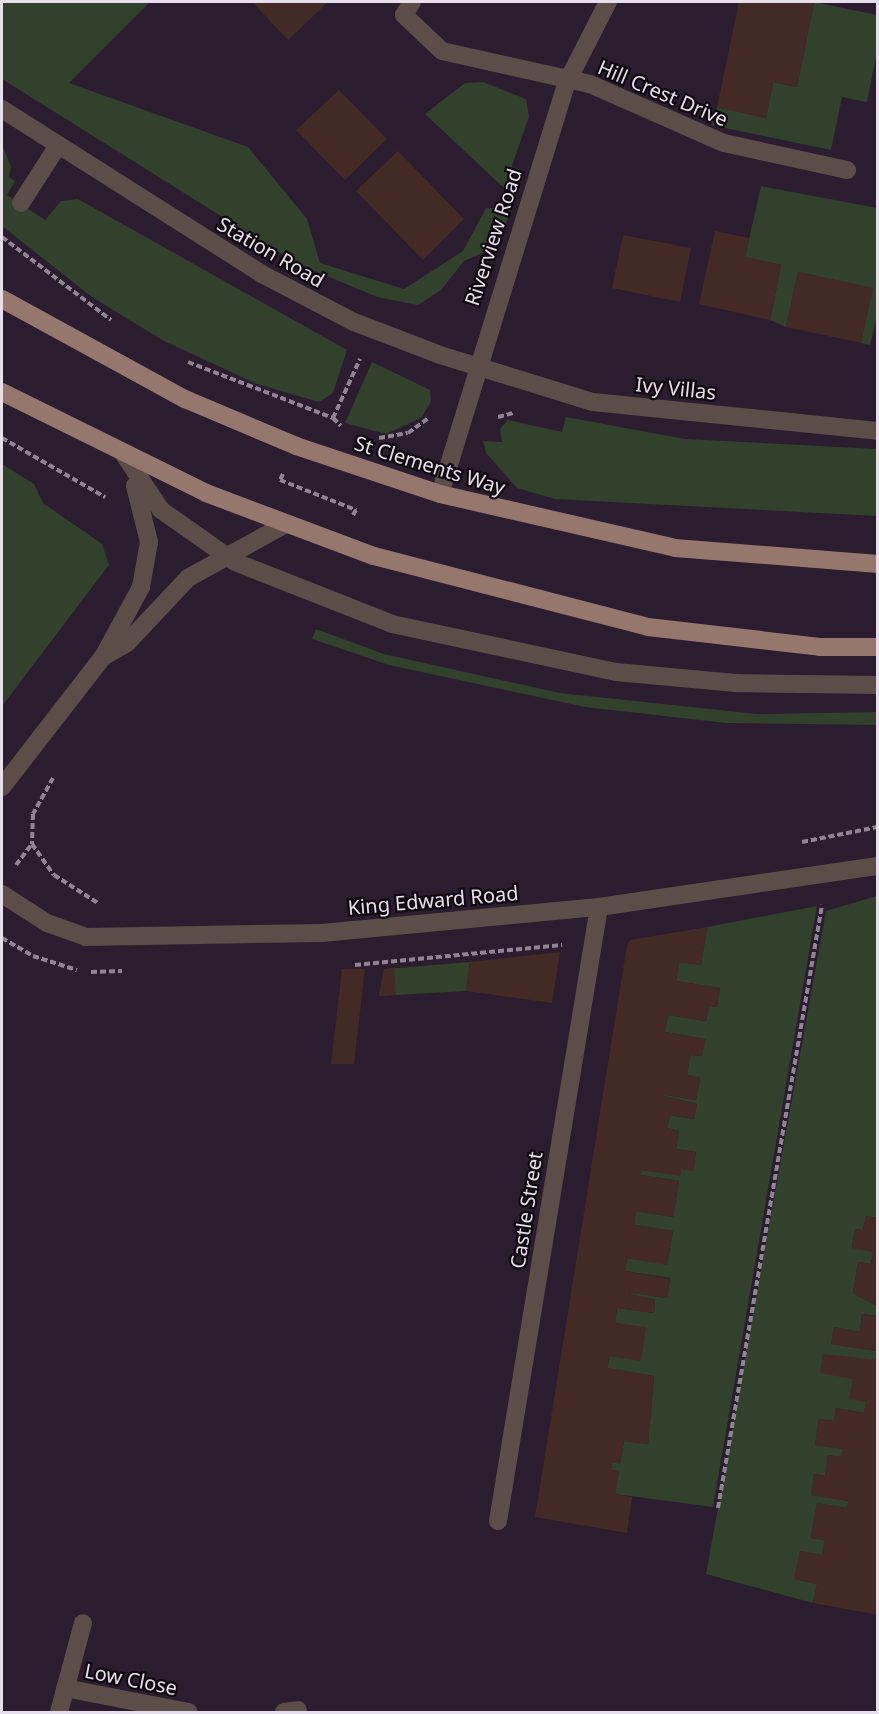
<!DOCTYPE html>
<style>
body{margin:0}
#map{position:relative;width:879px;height:1714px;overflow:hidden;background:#2b1c2f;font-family:"Noto Sans",sans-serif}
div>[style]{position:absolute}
.green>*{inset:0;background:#31412c}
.building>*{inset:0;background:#442a24}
.path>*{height:4px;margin-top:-2px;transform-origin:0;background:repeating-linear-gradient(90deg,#918595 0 6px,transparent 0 9px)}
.minor>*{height:18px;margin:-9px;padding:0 9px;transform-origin:9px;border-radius:9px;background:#5c4d48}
.major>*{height:18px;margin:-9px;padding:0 9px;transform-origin:9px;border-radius:9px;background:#95776d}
span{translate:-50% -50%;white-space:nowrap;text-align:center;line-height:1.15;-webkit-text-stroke:4.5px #100911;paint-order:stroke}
.street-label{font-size:20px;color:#e9dfec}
.frame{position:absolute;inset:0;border:3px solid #e9dfec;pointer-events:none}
</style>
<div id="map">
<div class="green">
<div style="clip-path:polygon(2px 2px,150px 2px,69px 83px,248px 147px,307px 219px,320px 263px,404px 289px,463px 251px,486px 208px,511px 208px,499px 246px,464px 261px,441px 290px,418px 305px,377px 297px,296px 263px,2px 79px)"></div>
<div style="clip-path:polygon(814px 2px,877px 15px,877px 52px,867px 102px,842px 97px,831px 150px,711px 125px,717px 107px,766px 118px,773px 82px,797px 87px)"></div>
<div style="clip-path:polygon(483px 82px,526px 99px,529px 117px,504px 188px,425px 114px,465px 83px)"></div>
<div style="clip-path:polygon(2px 144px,11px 167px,9px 177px,15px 181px,7px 195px,45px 220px,61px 201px,78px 199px,347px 350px,333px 393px,319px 402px,257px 384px,164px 341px,92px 297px,2px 226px)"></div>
<div style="clip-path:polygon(761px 186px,877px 208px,878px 311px,870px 345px,861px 343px,872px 288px,798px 272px,786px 327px,770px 320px,781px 265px,745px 257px)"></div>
<div style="clip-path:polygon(372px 362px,430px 390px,431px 402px,421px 418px,386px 434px,345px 423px)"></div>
<div style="clip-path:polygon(566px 417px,685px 439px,877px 449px,877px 516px,555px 499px,517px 488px,486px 453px,483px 441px,502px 442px,500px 429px,508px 420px,562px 432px)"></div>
<div style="clip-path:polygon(2px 464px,34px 484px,43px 503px,102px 544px,109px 565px,2px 706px)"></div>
<div style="clip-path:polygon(316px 629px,384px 654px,560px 693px,757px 714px,877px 712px,877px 725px,726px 723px,585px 707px,389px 665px,312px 639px)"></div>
<div style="clip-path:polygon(877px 896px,877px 1218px,866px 1216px,863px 1230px,855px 1229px,852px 1247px,873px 1252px,871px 1264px,858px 1262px,853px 1293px,877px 1306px,877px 1316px,862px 1314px,860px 1332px,834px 1327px,831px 1344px,877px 1351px,877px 1360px,853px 1379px,866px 1402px,864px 1413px,836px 1408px,834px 1421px,819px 1419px,815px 1445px,843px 1449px,841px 1457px,828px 1455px,825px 1476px,814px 1474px,812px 1495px,849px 1501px,847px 1508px,817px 1503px,811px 1538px,825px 1540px,822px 1555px,800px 1551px,795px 1579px,817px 1584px,813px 1603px,706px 1574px,826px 911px)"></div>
<div style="clip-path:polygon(817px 906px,713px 1507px,615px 1494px,619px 1471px,611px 1470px,612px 1462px,620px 1463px,624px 1441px,648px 1444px,654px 1376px,607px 1368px,610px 1356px,646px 1328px,615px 1323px,617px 1308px,654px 1313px,655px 1300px,619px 1291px,667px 1298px,670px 1278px,625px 1271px,627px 1258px,667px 1264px,673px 1231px,635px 1225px,635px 1217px,636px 1211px,673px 1217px,679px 1181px,641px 1175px,641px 1170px,680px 1175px,681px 1169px,693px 1170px,696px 1152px,676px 1149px,679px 1131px,667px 1128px,670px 1115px,694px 1119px,697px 1104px,653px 1093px,696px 1100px,700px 1078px,687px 1075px,690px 1055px,702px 1056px,705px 1039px,665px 1032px,668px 1015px,706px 1021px,709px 1006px,717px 1007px,720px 988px,676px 981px,679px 962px,701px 965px,707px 927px)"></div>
<div style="clip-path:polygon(470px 962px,466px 991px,379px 996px,384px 969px)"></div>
</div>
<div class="building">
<div style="clip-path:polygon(252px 2px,328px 2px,288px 40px)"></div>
<div style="clip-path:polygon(739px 2px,814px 2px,797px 87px,773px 82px,766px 118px,717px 107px)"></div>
<div style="clip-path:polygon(339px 90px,387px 139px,345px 180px,296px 130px)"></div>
<div style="clip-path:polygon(398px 151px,464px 219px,423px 260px,356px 191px)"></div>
<div style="clip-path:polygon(715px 231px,749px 238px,745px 257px,781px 265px,770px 320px,699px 304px)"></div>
<div style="clip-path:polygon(623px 235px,691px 248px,680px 302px,612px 288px)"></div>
<div style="clip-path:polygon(798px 272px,873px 288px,861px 343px,786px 327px)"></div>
<div style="clip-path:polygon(707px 927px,701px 965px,679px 962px,676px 981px,720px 988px,717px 1007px,709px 1006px,706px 1021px,668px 1015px,665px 1032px,706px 1039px,702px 1056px,690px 1055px,687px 1075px,700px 1077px,696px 1100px,653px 1093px,697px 1104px,694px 1119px,670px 1115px,667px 1128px,679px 1131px,676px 1149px,696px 1152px,693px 1171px,681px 1169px,680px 1176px,641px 1170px,641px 1175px,679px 1181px,673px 1217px,636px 1211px,635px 1217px,635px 1225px,673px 1231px,667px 1265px,627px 1258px,625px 1271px,670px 1279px,667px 1298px,619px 1291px,655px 1300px,654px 1313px,617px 1308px,615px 1323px,646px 1327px,641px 1361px,610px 1356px,607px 1368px,654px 1376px,648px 1444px,624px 1441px,620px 1464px,612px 1462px,611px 1470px,619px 1471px,615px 1494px,632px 1497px,627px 1533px,535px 1517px,627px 945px,630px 940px)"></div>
<div style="clip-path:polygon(560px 952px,552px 1003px,466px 991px,470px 962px)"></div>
<div style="clip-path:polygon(394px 968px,396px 995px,379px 996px,384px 969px)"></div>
<div style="clip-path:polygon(342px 969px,365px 969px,354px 1064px,331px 1064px)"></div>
<div style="clip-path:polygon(866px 1216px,878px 1218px,878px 1306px,853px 1293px,858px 1262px,871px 1264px,873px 1252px,852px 1248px,855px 1229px,863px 1230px)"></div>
<div style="clip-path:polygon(862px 1314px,878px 1316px,878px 1351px,831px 1344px,834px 1327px,860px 1332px)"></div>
<div style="clip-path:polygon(823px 1354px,878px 1360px,878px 1615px,813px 1603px,817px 1584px,794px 1579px,800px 1551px,822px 1555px,825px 1540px,811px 1538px,817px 1503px,847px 1508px,849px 1501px,811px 1495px,814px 1474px,825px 1476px,828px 1455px,841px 1457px,843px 1449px,815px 1445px,819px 1419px,834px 1421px,836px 1408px,864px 1413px,866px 1402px,849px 1399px,853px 1379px,820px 1373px)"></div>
</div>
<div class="path">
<div style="left:2px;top:237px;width:137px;rotate:37.3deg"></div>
<div style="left:188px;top:362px;width:155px;rotate:21.1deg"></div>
<div style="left:333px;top:418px;width:65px;rotate:-65.4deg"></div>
<div style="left:498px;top:417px;width:16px;rotate:-15deg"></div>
<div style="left:333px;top:418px;width:11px;rotate:45deg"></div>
<div style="left:2px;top:438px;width:119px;rotate:29.8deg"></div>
<div style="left:379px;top:438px;width:29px;rotate:-10deg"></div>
<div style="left:408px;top:433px;width:26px;rotate:-36deg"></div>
<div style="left:283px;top:474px;width:7px;rotate:117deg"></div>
<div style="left:280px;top:480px;width:82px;rotate:21.5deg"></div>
<div style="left:356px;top:510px;width:6px;rotate:121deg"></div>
<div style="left:53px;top:778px;width:41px;rotate:119.1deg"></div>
<div style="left:33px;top:814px;width:30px;rotate:92deg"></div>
<div style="left:32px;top:844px;width:38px;rotate:55deg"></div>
<div style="left:54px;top:875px;width:52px;rotate:32.5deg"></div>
<div style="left:802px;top:842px;width:77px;rotate:-11.2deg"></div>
<div style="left:16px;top:865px;width:26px;rotate:-53deg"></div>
<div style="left:2px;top:938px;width:36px;rotate:30deg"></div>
<div style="left:33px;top:956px;width:46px;rotate:17.7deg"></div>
<div style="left:355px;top:965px;width:208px;rotate:-5.5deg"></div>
<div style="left:91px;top:972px;width:31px;rotate:-2deg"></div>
<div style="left:718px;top:1508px;width:612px;rotate:-80.21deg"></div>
</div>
<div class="minor">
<div style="left:412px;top:2px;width:15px;rotate:122deg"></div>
<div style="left:404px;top:15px;width:52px;rotate:43.5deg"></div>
<div style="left:442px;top:51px;width:152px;rotate:12.6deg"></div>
<div style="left:590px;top:84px;width:146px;rotate:23.8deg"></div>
<div style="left:724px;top:143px;width:126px;rotate:12.4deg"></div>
<div style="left:2px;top:109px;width:308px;rotate:32.4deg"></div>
<div style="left:262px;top:274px;width:104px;rotate:27.6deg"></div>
<div style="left:354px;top:322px;width:92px;rotate:21deg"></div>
<div style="left:440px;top:355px;width:160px;rotate:17.1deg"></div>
<div style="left:593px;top:402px;width:286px;rotate:5.8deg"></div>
<div style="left:21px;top:203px;width:67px;rotate:-57.3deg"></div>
<div style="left:125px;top:456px;width:65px;rotate:56.3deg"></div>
<div style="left:161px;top:510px;width:90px;rotate:35.1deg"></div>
<div style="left:235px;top:562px;width:169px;rotate:21.5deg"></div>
<div style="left:392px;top:624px;width:229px;rotate:12.1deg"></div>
<div style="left:616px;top:672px;width:120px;rotate:5.3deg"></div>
<div style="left:735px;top:683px;width:143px;rotate:0.8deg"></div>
<div style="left:440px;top:494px;width:431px;rotate:-72.9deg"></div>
<div style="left:567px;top:82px;width:90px;rotate:-62.9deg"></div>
<div style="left:103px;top:657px;width:28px;rotate:-30deg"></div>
<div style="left:127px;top:643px;width:89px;rotate:-46.8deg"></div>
<div style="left:188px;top:578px;width:112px;rotate:-28.9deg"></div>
<div style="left:2px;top:787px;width:165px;rotate:-52.2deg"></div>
<div style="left:103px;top:657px;width:80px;rotate:-61.5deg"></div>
<div style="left:141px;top:587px;width:46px;rotate:-79.9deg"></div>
<div style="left:149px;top:542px;width:58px;rotate:-104deg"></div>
<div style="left:2px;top:894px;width:54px;rotate:32.8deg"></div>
<div style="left:47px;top:923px;width:41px;rotate:19.7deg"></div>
<div style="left:86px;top:937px;width:236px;rotate:-1deg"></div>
<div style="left:322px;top:933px;width:278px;rotate:-5.4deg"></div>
<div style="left:599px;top:907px;width:282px;rotate:-8.4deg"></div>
<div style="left:498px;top:1521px;width:622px;rotate:-80.66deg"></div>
<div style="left:65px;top:1688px;width:126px;rotate:11deg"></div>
<div style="left:59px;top:1712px;width:92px;rotate:-74.9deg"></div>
<div style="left:284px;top:1712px;width:14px;rotate:-8deg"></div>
</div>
<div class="major">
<div style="left:2px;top:299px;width:209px;rotate:28.7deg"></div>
<div style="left:185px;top:399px;width:121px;rotate:22.9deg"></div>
<div style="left:296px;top:446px;width:152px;rotate:18.4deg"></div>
<div style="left:440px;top:494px;width:241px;rotate:12.9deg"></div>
<div style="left:675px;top:548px;width:204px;rotate:4.5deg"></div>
<div style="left:2px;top:392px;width:228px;rotate:26.3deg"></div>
<div style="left:206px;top:493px;width:179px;rotate:20.6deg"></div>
<div style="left:374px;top:556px;width:283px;rotate:14.5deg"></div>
<div style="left:648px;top:627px;width:173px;rotate:6.6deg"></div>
<div style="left:820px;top:647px;width:58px"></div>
</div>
<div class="street-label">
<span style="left:663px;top:93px;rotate:23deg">Hill Crest Drive</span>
<span style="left:493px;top:237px;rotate:-72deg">Riverview Road</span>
<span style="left:271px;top:252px;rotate:30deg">Station Road</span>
<span style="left:676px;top:388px;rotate:6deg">Ivy Villas</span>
<span style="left:430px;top:465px;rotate:17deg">St Clements Way</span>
<span style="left:433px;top:900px;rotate:-5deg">King Edward Road</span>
<span style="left:526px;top:1210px;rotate:-81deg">Castle Street</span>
<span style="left:131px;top:1679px;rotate:11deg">Low Close</span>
</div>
<div class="frame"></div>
</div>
